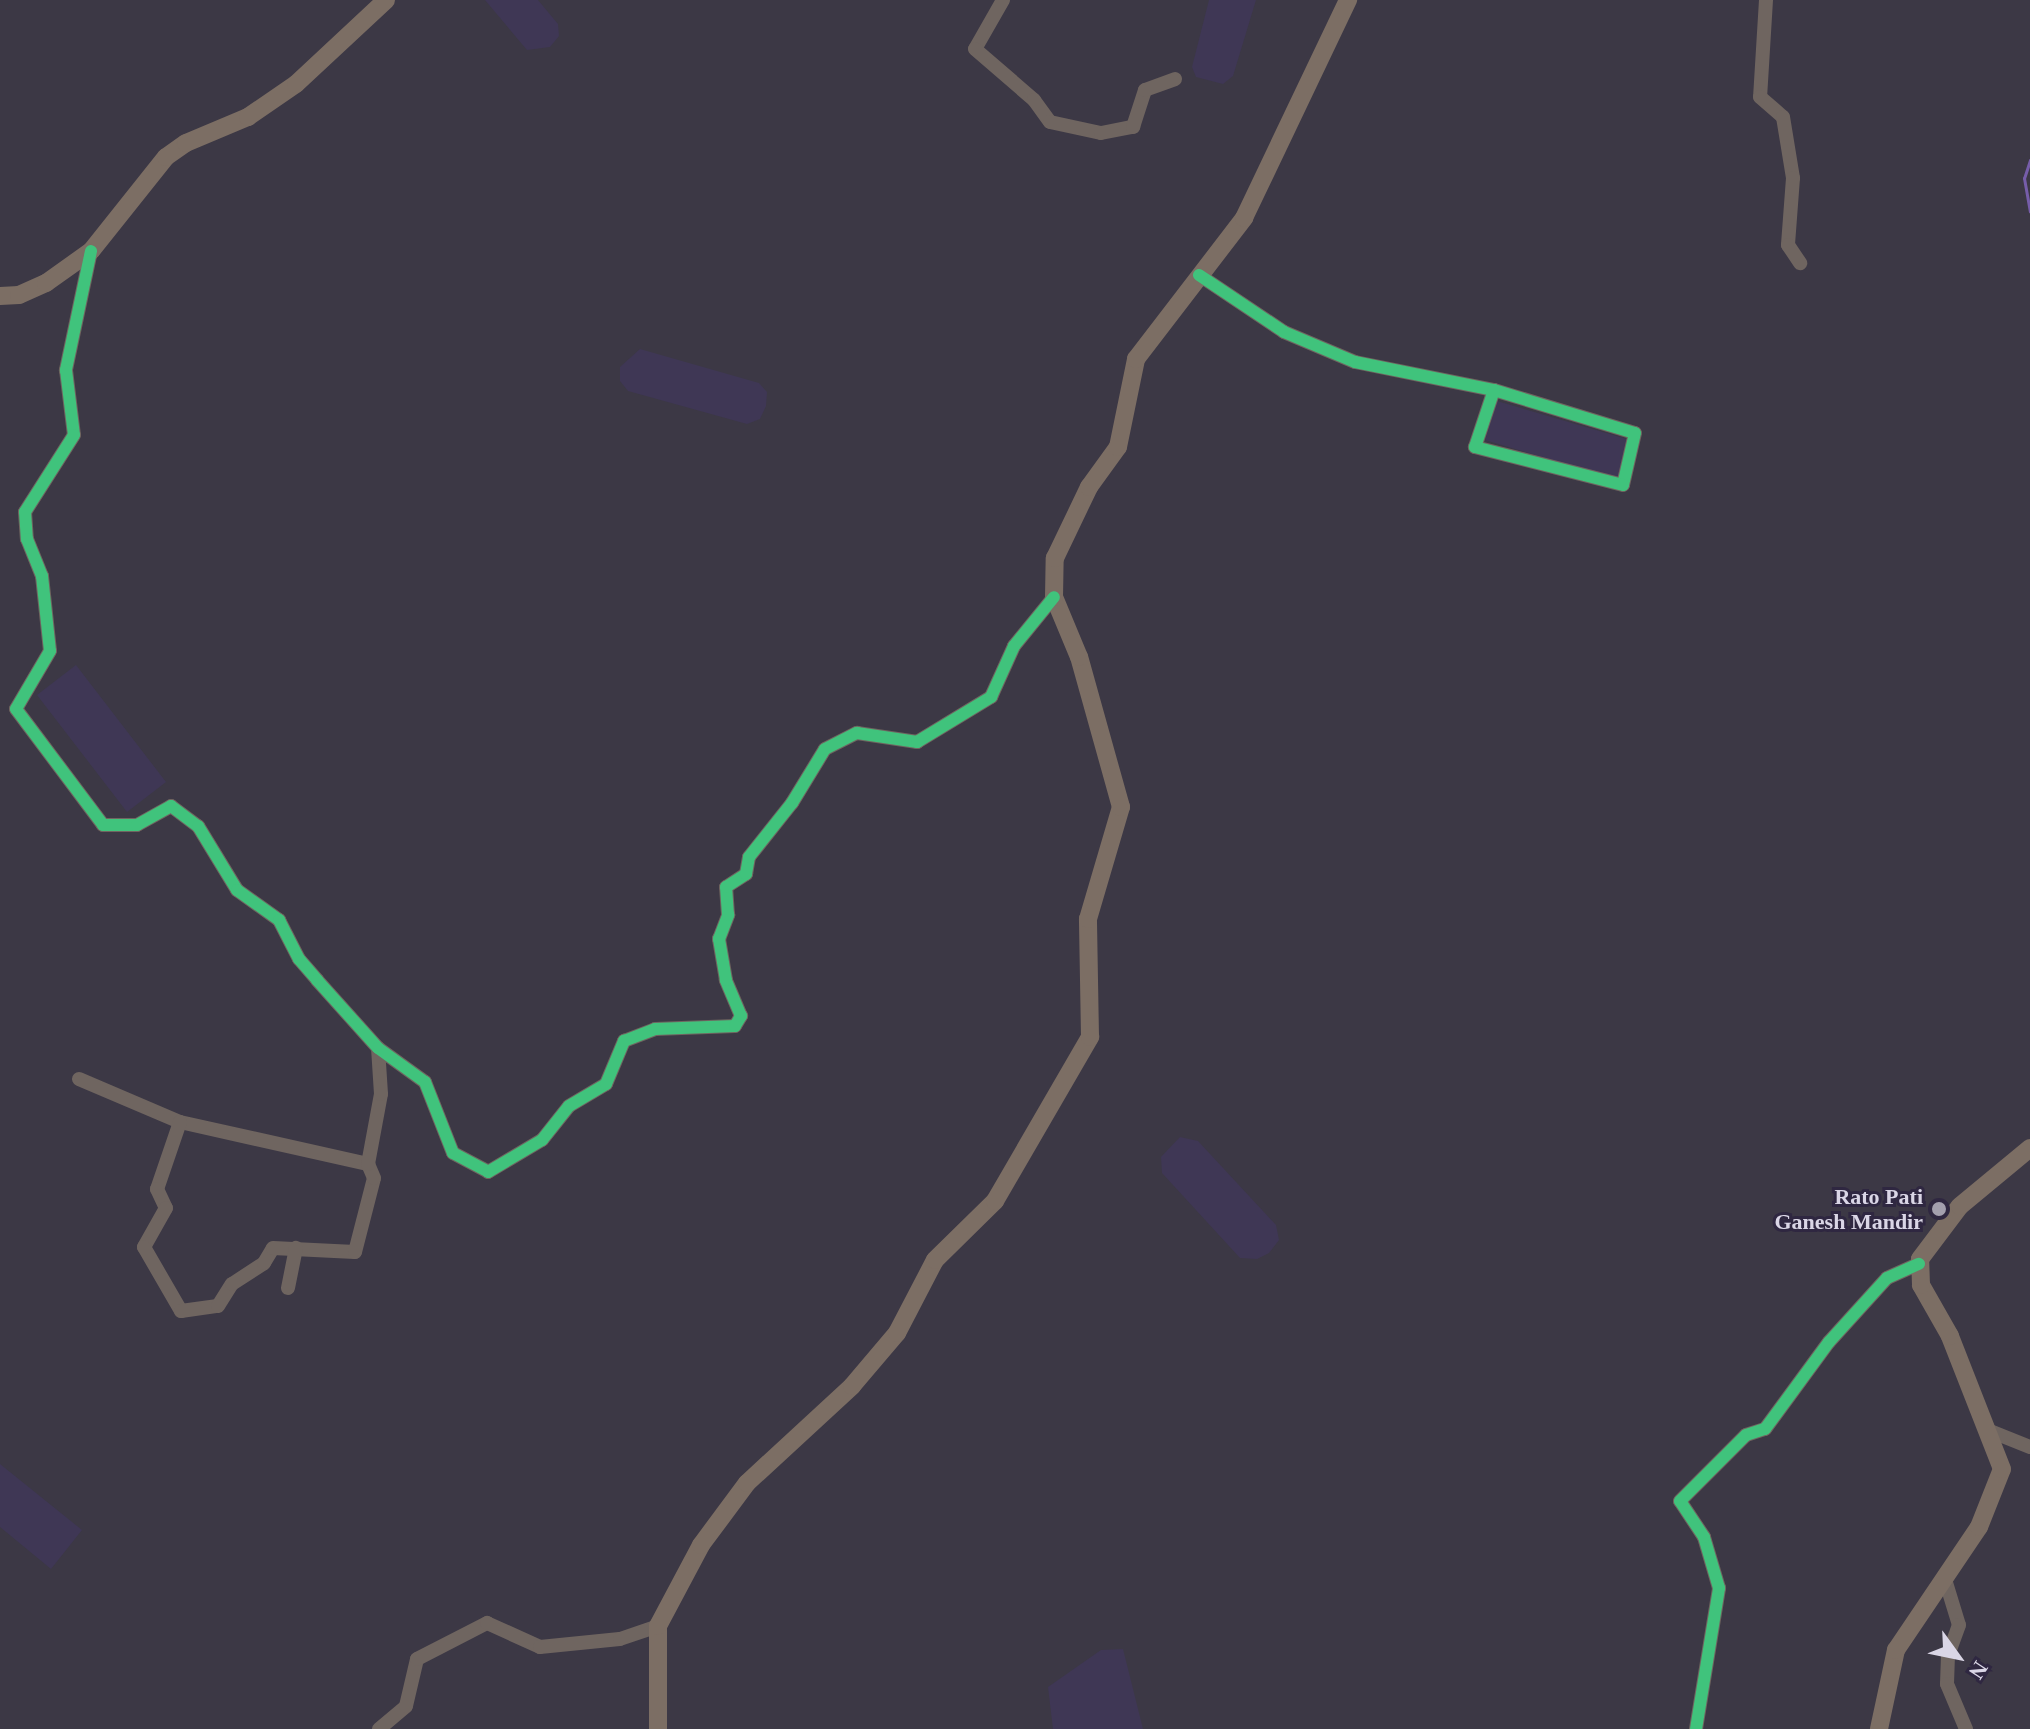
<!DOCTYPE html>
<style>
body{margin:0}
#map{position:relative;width:2030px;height:1729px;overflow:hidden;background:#3c3845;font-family:"Times New Roman",serif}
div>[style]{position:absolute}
.built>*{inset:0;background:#3f3755}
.stream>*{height:3px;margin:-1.5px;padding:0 1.5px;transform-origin:1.5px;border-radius:1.5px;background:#765daa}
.minor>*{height:14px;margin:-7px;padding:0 7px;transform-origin:7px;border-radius:7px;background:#6f6560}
.major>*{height:18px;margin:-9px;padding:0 9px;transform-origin:9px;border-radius:9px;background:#7c6e64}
.cycleway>*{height:12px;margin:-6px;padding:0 6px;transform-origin:6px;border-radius:6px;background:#40c37c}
.dots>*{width:22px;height:22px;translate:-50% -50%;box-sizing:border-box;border:4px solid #2f2741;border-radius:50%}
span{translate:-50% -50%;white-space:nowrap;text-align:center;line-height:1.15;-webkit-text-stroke:6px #2f2741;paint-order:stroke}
.poi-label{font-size:22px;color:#dad6e6;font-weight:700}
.right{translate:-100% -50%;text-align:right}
.north{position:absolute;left:1918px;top:1617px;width:80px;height:80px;-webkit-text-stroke:6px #2f2741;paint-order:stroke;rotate:123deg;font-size:22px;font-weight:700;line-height:32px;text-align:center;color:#dad6e6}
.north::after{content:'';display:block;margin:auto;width:28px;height:36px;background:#dad6e6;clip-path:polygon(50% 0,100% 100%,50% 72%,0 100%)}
</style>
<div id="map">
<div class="built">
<div style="clip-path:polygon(485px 0,538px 0,558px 24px,559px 36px,550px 47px,527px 50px)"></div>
<div style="clip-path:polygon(1209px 0,1256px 0,1233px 76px,1223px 84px,1196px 77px,1192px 67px)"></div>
<div style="clip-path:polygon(640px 349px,759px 383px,767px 392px,766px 406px,760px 419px,747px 424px,628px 391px,620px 381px,620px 367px)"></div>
<div style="clip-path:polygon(1497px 401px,1630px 440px,1618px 480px,1485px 440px)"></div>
<div style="clip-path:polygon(76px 665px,166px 782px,127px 812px,37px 695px)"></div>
<div style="clip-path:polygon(1180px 1137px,1198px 1141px,1276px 1225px,1279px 1240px,1269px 1253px,1257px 1259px,1240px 1258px,1162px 1173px,1161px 1157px)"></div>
<div style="clip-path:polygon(0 1464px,82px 1530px,51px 1569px,0 1527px)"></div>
<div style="clip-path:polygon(1123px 1649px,1143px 1729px,1053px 1729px,1048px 1687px,1101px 1650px)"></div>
</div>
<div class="stream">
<div style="left:2030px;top:160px;width:19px;rotate:108deg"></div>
<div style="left:2024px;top:178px;width:34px;rotate:80deg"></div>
</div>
<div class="minor">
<div style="left:1003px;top:0;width:56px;rotate:119.7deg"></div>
<div style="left:975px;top:49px;width:78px;rotate:40.8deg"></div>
<div style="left:1034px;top:100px;width:27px;rotate:54deg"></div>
<div style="left:1050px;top:122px;width:52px;rotate:12.2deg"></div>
<div style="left:1101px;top:133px;width:33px;rotate:-11deg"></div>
<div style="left:1133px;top:127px;width:39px;rotate:-72deg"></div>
<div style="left:1145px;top:90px;width:32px;rotate:-20deg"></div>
<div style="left:1766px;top:0;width:97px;rotate:93.5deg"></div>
<div style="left:1760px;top:97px;width:30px;rotate:41deg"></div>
<div style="left:1783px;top:117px;width:62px;rotate:80.7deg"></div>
<div style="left:1793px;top:178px;width:67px;rotate:94.3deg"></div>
<div style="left:1788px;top:245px;width:22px;rotate:56deg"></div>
<div style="left:91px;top:251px;width:122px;rotate:101.9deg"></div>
<div style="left:66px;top:370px;width:65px;rotate:83deg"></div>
<div style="left:74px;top:435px;width:91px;rotate:122.5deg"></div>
<div style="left:25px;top:512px;width:27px;rotate:86deg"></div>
<div style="left:27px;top:539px;width:40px;rotate:68deg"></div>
<div style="left:42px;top:576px;width:75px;rotate:83.9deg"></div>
<div style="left:50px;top:651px;width:67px;rotate:120.4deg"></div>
<div style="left:16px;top:709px;width:145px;rotate:53.1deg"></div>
<div style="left:103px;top:825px;width:34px"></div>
<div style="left:137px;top:825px;width:39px;rotate:-29deg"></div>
<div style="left:171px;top:806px;width:34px;rotate:37deg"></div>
<div style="left:198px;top:826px;width:75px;rotate:58.6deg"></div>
<div style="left:237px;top:890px;width:52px;rotate:35.5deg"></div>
<div style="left:279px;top:920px;width:44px;rotate:62.9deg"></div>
<div style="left:299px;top:959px;width:28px;rotate:49deg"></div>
<div style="left:317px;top:980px;width:91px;rotate:48.1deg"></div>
<div style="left:378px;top:1048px;width:58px;rotate:35.9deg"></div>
<div style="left:425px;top:1082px;width:76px;rotate:68.5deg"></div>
<div style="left:453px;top:1153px;width:40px;rotate:28deg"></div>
<div style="left:488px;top:1172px;width:63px;rotate:-30.7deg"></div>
<div style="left:542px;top:1140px;width:43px;rotate:-51.5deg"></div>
<div style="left:569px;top:1106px;width:43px;rotate:-30.7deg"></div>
<div style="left:606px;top:1084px;width:47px;rotate:-67.3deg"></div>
<div style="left:624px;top:1041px;width:33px;rotate:-21deg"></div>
<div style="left:655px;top:1029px;width:80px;rotate:-2.1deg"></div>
<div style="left:735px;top:1026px;width:12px;rotate:-59deg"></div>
<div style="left:741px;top:1016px;width:39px;rotate:-113deg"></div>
<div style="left:726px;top:980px;width:42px;rotate:-99.7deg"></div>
<div style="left:719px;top:939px;width:26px;rotate:-69deg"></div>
<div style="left:728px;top:915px;width:28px;rotate:-94deg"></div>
<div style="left:726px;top:887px;width:24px;rotate:-33deg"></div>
<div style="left:746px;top:874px;width:17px;rotate:-80deg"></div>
<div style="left:749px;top:857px;width:69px;rotate:-51.5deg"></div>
<div style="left:792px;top:803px;width:63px;rotate:-58.6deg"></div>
<div style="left:825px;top:749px;width:36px;rotate:-27deg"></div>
<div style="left:857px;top:733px;width:61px;rotate:8.5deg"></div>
<div style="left:917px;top:742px;width:87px;rotate:-31.3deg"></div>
<div style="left:991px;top:697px;width:56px;rotate:-65.7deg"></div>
<div style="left:1014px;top:646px;width:63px;rotate:-50.8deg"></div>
<div style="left:1199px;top:275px;width:102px;rotate:33.8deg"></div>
<div style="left:1284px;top:332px;width:77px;rotate:22.9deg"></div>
<div style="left:1355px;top:362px;width:142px;rotate:11.4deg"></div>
<div style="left:1494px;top:390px;width:147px;rotate:17deg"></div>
<div style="left:1635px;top:433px;width:53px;rotate:103deg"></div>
<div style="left:1623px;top:485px;width:153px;rotate:-165.6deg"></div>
<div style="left:1475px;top:447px;width:60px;rotate:-71.6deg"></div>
<div style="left:79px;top:1079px;width:110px;rotate:23.1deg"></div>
<div style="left:180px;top:1122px;width:193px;rotate:12.6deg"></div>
<div style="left:180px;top:1122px;width:71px;rotate:108.9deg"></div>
<div style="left:157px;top:1189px;width:21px;rotate:65deg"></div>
<div style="left:166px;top:1208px;width:45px;rotate:119.4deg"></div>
<div style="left:144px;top:1247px;width:74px;rotate:60deg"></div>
<div style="left:181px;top:1311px;width:37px;rotate:-8deg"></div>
<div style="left:218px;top:1306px;width:26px;rotate:-58deg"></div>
<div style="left:232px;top:1284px;width:38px;rotate:-33deg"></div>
<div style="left:264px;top:1263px;width:17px;rotate:-59deg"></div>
<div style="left:273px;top:1248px;width:82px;rotate:2.8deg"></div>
<div style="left:355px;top:1252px;width:76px;rotate:-75.6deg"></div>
<div style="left:374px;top:1178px;width:15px;rotate:-113deg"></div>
<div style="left:368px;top:1164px;width:71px;rotate:-79.5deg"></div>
<div style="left:381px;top:1094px;width:46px;rotate:-93.7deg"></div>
<div style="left:288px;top:1288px;width:41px;rotate:-78.7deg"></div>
<div style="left:1990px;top:1431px;width:43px;rotate:21.8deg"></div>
<div style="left:1944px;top:1576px;width:51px;rotate:73deg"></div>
<div style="left:1959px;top:1625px;width:32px;rotate:110deg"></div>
<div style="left:1948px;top:1655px;width:29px;rotate:92deg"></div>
<div style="left:1947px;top:1684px;width:49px;rotate:67.1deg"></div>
<div style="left:379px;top:1729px;width:35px;rotate:-40deg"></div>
<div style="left:406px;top:1706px;width:48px;rotate:-76.8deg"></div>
<div style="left:417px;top:1659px;width:79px;rotate:-27.2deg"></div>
<div style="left:487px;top:1623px;width:58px;rotate:24.4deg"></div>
<div style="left:540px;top:1647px;width:80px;rotate:-5.7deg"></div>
<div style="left:620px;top:1639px;width:40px;rotate:-18.9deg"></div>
<div style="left:1696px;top:1729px;width:143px;rotate:-80.7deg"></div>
<div style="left:1719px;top:1588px;width:53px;rotate:-106.4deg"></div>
<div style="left:1704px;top:1537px;width:43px;rotate:-123.7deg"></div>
<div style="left:1680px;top:1501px;width:93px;rotate:-45deg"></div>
<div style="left:1746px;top:1435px;width:20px;rotate:-18deg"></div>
<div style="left:1765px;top:1429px;width:108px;rotate:-53.7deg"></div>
<div style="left:1829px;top:1342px;width:86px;rotate:-47.8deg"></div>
<div style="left:1887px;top:1278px;width:35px;rotate:-24deg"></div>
</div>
<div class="major">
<div style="left:0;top:296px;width:19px;rotate:-3deg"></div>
<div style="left:19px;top:295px;width:30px;rotate:-24deg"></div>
<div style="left:46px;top:283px;width:55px;rotate:-35.4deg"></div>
<div style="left:91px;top:251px;width:120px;rotate:-51.4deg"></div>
<div style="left:166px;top:157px;width:24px;rotate:-35deg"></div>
<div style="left:186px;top:143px;width:67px;rotate:-22.8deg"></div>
<div style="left:248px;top:117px;width:58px;rotate:-34.5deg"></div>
<div style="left:296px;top:84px;width:123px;rotate:-43deg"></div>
<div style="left:658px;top:1729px;width:103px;rotate:-90deg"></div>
<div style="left:658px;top:1626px;width:92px;rotate:-62deg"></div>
<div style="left:701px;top:1545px;width:77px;rotate:-53.4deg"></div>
<div style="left:747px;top:1483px;width:143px;rotate:-42.7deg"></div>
<div style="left:852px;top:1386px;width:70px;rotate:-49.7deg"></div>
<div style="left:897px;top:1333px;width:82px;rotate:-62.5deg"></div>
<div style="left:935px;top:1260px;width:84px;rotate:-44.5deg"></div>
<div style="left:995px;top:1201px;width:190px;rotate:-59.9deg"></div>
<div style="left:1090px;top:1037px;width:118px;rotate:-91deg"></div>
<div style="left:1088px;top:919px;width:117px;rotate:-73.6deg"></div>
<div style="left:1121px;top:807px;width:156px;rotate:-105.6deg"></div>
<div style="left:1079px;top:657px;width:65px;rotate:-112.6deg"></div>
<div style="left:1054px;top:597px;width:39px;rotate:-89deg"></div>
<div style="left:1055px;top:558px;width:79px;rotate:-64.4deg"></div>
<div style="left:1089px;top:487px;width:49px;rotate:-54.1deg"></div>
<div style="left:1118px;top:447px;width:90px;rotate:-78.4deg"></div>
<div style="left:1136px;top:359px;width:178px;rotate:-52.5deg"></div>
<div style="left:1244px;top:218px;width:242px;rotate:-64.5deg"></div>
<div style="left:1879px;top:1729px;width:81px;rotate:-77.9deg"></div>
<div style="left:1896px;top:1650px;width:148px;rotate:-56deg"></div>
<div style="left:1979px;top:1527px;width:62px;rotate:-68.4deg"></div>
<div style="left:2002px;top:1469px;width:143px;rotate:-111.4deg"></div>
<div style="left:1950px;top:1336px;width:59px;rotate:-119.6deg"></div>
<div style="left:1921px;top:1285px;width:26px;rotate:-92deg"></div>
<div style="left:1920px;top:1259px;width:66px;rotate:-53deg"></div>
<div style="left:1960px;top:1206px;width:91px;rotate:-39.6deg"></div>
</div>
<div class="cycleway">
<div style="left:91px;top:251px;width:122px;rotate:101.9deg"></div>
<div style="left:66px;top:370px;width:65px;rotate:83deg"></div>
<div style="left:74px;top:435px;width:91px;rotate:122.5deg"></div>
<div style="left:25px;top:512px;width:27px;rotate:86deg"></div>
<div style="left:27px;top:539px;width:40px;rotate:68deg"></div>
<div style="left:42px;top:576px;width:75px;rotate:83.9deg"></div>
<div style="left:50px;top:651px;width:67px;rotate:120.4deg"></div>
<div style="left:16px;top:709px;width:145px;rotate:53.1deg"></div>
<div style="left:103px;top:825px;width:34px"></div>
<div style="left:137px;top:825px;width:39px;rotate:-29deg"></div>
<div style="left:171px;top:806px;width:34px;rotate:37deg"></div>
<div style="left:198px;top:826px;width:75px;rotate:58.6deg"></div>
<div style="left:237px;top:890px;width:52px;rotate:35.5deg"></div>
<div style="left:279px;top:920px;width:44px;rotate:62.9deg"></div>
<div style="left:299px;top:959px;width:28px;rotate:49deg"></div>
<div style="left:317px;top:980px;width:91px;rotate:48.1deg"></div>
<div style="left:378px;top:1048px;width:58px;rotate:35.9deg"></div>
<div style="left:425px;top:1082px;width:76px;rotate:68.5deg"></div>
<div style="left:453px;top:1153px;width:40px;rotate:28deg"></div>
<div style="left:488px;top:1172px;width:63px;rotate:-30.7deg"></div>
<div style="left:542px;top:1140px;width:43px;rotate:-51.5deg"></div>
<div style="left:569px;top:1106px;width:43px;rotate:-30.7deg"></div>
<div style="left:606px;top:1084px;width:47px;rotate:-67.3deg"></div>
<div style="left:624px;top:1041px;width:33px;rotate:-21deg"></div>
<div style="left:655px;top:1029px;width:80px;rotate:-2.1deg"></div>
<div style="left:735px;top:1026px;width:12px;rotate:-59deg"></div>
<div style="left:741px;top:1016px;width:39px;rotate:-113deg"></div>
<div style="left:726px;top:980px;width:42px;rotate:-99.7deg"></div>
<div style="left:719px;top:939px;width:26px;rotate:-69deg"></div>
<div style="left:728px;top:915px;width:28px;rotate:-94deg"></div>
<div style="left:726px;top:887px;width:24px;rotate:-33deg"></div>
<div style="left:746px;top:874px;width:17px;rotate:-80deg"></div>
<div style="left:749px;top:857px;width:69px;rotate:-51.5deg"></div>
<div style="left:792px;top:803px;width:63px;rotate:-58.6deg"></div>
<div style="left:825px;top:749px;width:36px;rotate:-27deg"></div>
<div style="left:857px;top:733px;width:61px;rotate:8.5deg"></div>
<div style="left:917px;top:742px;width:87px;rotate:-31.3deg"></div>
<div style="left:991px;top:697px;width:56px;rotate:-65.7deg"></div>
<div style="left:1014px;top:646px;width:63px;rotate:-50.8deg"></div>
<div style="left:1199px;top:275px;width:102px;rotate:33.8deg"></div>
<div style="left:1284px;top:332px;width:77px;rotate:22.9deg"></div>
<div style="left:1355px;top:362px;width:142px;rotate:11.4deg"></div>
<div style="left:1494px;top:390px;width:147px;rotate:17deg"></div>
<div style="left:1635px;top:433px;width:53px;rotate:103deg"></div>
<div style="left:1623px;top:485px;width:153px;rotate:-165.6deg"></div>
<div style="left:1475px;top:447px;width:60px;rotate:-71.6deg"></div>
<div style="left:1696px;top:1729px;width:143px;rotate:-80.7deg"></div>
<div style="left:1719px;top:1588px;width:53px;rotate:-106.4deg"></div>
<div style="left:1704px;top:1537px;width:43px;rotate:-123.7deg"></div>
<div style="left:1680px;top:1501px;width:93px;rotate:-45deg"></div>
<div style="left:1746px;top:1435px;width:20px;rotate:-18deg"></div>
<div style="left:1765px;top:1429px;width:108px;rotate:-53.7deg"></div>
<div style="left:1829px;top:1342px;width:86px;rotate:-47.8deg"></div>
<div style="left:1887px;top:1278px;width:35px;rotate:-24deg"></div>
</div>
<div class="dots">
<div style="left:1939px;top:1209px;background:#a39fae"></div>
</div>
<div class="poi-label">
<span class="right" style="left:1923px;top:1209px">Rato Pati<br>Ganesh Mandir</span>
</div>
<div class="north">N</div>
</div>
